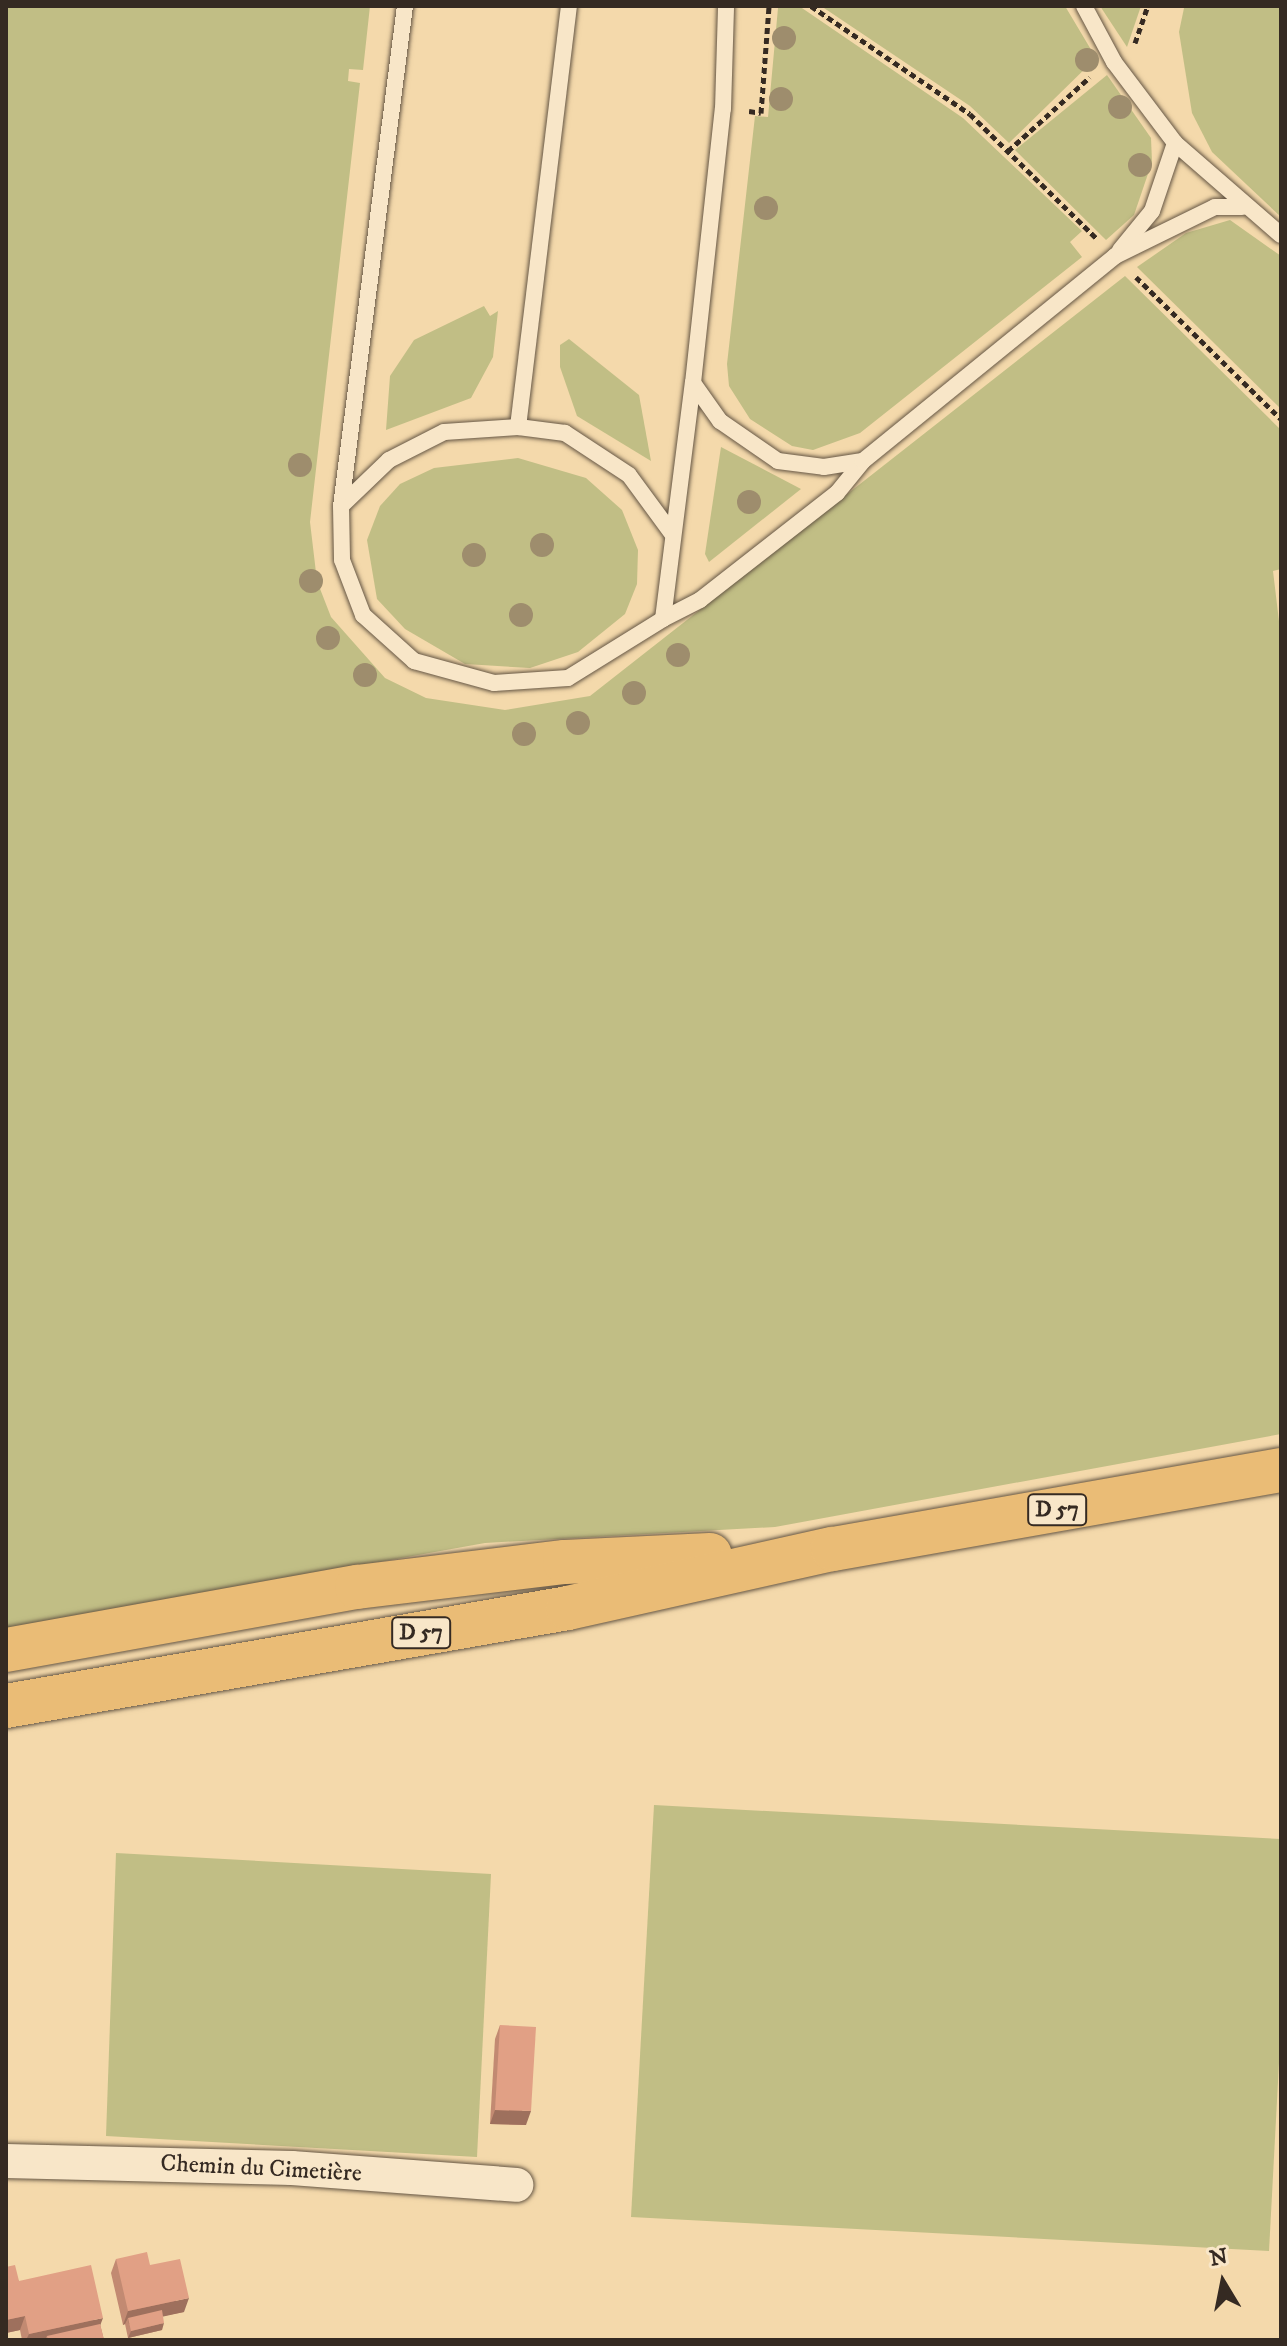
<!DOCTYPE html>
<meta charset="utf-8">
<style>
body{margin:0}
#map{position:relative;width:1287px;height:2346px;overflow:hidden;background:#f4d9ab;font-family:"IM FELL DW Pica",serif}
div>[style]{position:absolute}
.green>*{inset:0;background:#c1be85}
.path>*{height:5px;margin-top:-2.5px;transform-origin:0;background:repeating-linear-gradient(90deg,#352a22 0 6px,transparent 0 10px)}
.roads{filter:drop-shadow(0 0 2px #655644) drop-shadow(0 0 2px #655644)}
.service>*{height:16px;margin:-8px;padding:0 8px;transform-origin:8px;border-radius:8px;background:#f8e6c8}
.minor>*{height:34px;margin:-17px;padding:0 17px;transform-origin:17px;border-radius:17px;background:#f8e6c8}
.primary>*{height:44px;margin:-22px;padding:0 22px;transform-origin:22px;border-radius:22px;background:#eabc76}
.trees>*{width:24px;height:24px;margin:-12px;border-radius:50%;background:#9e8d6d}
.wall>*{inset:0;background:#c28a72}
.shaded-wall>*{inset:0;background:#9e705d}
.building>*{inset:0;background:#e1a085}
span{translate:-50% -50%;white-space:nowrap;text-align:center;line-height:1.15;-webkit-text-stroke:6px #f8e6c8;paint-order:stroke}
.shield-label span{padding:2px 6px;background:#f8e6c8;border:2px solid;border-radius:6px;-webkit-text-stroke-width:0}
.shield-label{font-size:22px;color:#352a22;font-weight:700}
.street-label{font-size:24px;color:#352a22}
.frame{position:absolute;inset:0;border:8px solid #352a22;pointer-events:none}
.north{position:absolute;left:1183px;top:2242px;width:80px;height:80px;-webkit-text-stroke:6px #f8e6c8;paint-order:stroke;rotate:350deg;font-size:22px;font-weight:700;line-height:32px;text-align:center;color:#352a22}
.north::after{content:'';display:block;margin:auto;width:28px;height:36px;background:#352a22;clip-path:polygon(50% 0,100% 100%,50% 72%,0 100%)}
</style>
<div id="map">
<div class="green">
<div style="clip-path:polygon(6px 6px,370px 6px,363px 70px,349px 69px,348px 81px,360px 83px,310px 522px,317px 581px,331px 617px,385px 678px,426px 698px,505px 710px,590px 696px,1125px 276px,1281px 430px,1281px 569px,1273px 571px,1281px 638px,1281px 1434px,775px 1527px,485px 1543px,6px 1629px)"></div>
<div style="clip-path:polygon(799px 6px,963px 118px,1082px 231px,1070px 242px,1082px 257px,860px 433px,813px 450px,792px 446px,750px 419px,729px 386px,727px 364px,755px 116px,768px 117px,778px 8px)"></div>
<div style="clip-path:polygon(821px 6px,1065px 6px,1096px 58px,1009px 143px,970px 106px)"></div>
<div style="clip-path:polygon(1101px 6px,1141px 6px,1127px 47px,1100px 6px)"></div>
<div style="clip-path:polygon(1196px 6px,1281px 6px,1281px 217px,1212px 152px,1192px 113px,1179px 32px,1184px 8px)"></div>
<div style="clip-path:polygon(1107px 75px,1151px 138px,1152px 162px,1134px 215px,1106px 240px,1015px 150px)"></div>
<div style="clip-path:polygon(1230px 220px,1281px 256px,1281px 409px,1137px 267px,1186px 233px)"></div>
<div style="clip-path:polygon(484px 306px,490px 316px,498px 311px,493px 357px,471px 398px,386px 430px,390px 376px,414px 340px)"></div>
<div style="clip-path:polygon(569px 339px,639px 395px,651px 461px,577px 416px,560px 367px,560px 345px)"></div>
<div style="clip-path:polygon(721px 447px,801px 489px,709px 562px,705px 554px)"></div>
<div style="clip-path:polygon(518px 458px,586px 478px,622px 510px,638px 550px,637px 584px,625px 614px,578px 652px,530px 668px,465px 664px,405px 629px,377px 599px,367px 540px,380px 506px,400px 484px,434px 468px)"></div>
<div style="clip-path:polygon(654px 1805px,1281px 1839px,1281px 2025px,1269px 2251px,631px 2217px)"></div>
<div style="clip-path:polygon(116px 1853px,491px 1874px,477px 2157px,106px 2136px)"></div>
</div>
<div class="path">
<div style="left:811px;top:6px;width:192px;rotate:34.2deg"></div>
<div style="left:970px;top:114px;width:178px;rotate:44.5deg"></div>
<div style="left:1135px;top:43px;width:39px;rotate:-71deg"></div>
<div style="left:749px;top:111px;width:12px;rotate:9deg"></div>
<div style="left:761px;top:113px;width:107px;rotate:-85.7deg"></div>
<div style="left:1008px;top:151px;width:110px;rotate:-42.1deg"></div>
<div style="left:1136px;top:277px;width:203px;rotate:44.4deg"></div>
</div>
<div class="roads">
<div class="service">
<div style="left:1084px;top:6px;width:64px;rotate:61.8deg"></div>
<div style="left:1114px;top:62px;width:101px;rotate:53deg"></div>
<div style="left:1175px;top:143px;width:140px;rotate:41deg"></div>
<div style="left:1120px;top:250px;width:50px;rotate:-50.6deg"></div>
<div style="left:1152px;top:211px;width:72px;rotate:-71.3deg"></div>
<div style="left:693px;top:383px;width:47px;rotate:54.6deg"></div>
<div style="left:720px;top:421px;width:70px;rotate:34.6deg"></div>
<div style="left:778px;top:461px;width:46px;rotate:7.4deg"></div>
<div style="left:824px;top:467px;width:39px;rotate:-9deg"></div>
<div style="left:518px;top:427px;width:424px;rotate:-83.1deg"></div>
<div style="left:341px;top:506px;width:504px;rotate:-82.71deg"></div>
<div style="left:673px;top:535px;width:74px;rotate:-126.3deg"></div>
<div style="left:629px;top:475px;width:77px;rotate:-146.7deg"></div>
<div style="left:565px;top:433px;width:47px;rotate:-172.7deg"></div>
<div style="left:518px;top:427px;width:74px;rotate:176.1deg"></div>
<div style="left:444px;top:432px;width:62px;rotate:153deg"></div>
<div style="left:389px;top:460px;width:66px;rotate:136.2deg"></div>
<div style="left:341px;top:506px;width:54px;rotate:88.9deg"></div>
<div style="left:342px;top:560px;width:59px;rotate:69.1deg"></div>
<div style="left:363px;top:615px;width:69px;rotate:42deg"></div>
<div style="left:414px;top:661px;width:83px;rotate:15.4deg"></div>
<div style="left:494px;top:683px;width:74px;rotate:-3.9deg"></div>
<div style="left:568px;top:678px;width:112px;rotate:-31.8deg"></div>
<div style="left:663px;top:619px;width:238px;rotate:-82.8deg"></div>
<div style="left:693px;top:383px;width:276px;rotate:-83.8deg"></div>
<div style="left:723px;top:109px;width:103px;rotate:-88.3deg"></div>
<div style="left:663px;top:619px;width:42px;rotate:-27.2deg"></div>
<div style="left:700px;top:600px;width:174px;rotate:-38deg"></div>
<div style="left:837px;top:493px;width:41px;rotate:-50.9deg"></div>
<div style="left:863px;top:461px;width:325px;rotate:-39.1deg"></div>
<div style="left:1115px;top:256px;width:111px;rotate:-26.1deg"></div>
<div style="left:1215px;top:207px;width:27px"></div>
</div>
<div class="minor">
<div style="left:6px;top:2161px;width:286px;rotate:1.4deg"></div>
<div style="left:292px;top:2168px;width:225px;rotate:4.3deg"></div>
</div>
<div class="primary">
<div style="left:6px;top:1650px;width:357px;rotate:-10.2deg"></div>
<div style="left:357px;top:1587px;width:209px;rotate:-6.9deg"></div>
<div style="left:565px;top:1562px;width:145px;rotate:-2.8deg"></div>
<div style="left:6px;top:1706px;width:570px;rotate:-9.89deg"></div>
<div style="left:568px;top:1608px;width:271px;rotate:-12.6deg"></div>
<div style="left:833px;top:1549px;width:455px;rotate:-10deg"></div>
</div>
</div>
<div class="trees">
<div style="left:784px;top:38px"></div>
<div style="left:1087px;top:60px"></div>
<div style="left:781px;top:99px"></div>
<div style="left:1120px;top:107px"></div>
<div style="left:1140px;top:165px"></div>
<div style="left:766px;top:208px"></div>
<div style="left:300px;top:465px"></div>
<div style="left:749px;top:502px"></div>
<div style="left:542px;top:545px"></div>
<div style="left:474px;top:555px"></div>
<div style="left:311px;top:581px"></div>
<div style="left:521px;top:615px"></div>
<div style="left:328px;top:638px"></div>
<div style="left:678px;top:655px"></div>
<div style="left:365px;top:675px"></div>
<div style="left:634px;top:693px"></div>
<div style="left:578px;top:723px"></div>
<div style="left:524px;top:734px"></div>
</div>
<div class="wall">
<div style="clip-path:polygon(500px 2025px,526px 2125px,490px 2124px,495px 2039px)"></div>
<div style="clip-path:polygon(116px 2259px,150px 2265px,184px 2312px,163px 2316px,162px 2330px,128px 2338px,125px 2324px,123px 2325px,111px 2273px)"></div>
<div style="clip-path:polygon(6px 2267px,19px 2281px,100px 2324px,104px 2340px,22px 2340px,20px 2330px,6px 2333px)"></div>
</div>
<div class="shaded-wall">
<div style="clip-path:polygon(495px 2110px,531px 2111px,526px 2125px,490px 2124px)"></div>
<div style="clip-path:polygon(189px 2298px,184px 2312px,129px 2324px,128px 2318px,125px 2324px,123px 2325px,128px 2311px)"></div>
<div style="clip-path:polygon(25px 2316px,20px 2330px,6px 2333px,6px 2320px)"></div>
<div style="clip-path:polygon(103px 2318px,98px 2331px,47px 2336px,45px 2340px,26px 2340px,29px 2334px)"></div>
<div style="clip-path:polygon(164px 2323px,162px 2330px,128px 2338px,131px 2331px)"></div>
</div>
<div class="building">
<div style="clip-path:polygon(500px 2025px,536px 2027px,531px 2111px,495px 2110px)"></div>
<div style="clip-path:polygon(147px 2252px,150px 2265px,180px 2259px,189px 2298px,128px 2311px,116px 2259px)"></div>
<div style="clip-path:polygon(15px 2265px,19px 2281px,91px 2265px,103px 2318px,29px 2334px,25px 2316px,6px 2320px,6px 2267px)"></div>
<div style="clip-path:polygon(162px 2310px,164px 2323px,131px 2331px,128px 2318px)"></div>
<div style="clip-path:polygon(100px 2324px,104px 2340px,48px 2340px,47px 2336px)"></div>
</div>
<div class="shield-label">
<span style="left:1057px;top:1510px">D 57</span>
<span style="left:421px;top:1633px">D 57</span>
</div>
<div class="street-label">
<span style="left:261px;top:2169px;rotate:3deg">Chemin du Cimetière</span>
</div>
<div class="frame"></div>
<div class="north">N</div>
</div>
